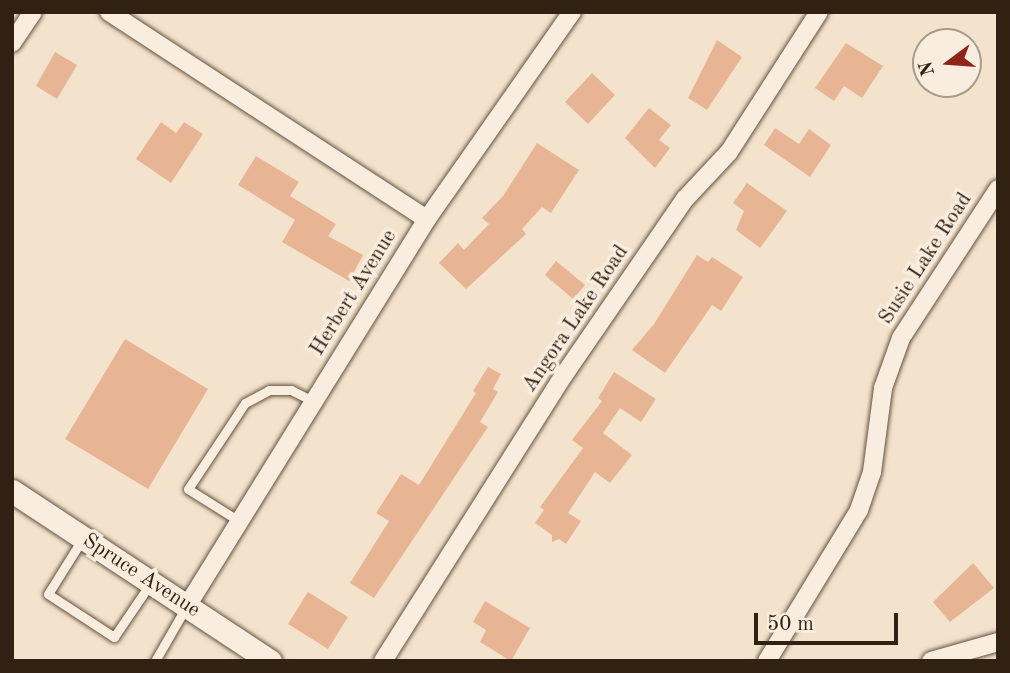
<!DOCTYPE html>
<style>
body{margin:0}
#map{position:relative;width:1010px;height:673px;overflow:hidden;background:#f4e3cc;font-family:"Old Standard TT",serif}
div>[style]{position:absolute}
.building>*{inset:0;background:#e8b594}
.roads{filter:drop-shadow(0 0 2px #625240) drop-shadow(0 0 2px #625240)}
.service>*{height:9px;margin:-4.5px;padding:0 4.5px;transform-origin:4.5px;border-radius:4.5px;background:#f8edde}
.minor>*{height:18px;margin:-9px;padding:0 9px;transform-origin:9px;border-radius:9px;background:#f8edde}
.tertiary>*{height:23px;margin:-11.5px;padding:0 11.5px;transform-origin:11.5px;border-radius:11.5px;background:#f8edde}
span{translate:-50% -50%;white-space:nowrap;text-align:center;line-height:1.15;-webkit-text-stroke:7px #f8edde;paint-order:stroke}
.street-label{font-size:21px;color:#312112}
.frame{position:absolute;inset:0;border:14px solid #312112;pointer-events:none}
.north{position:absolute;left:912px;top:28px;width:70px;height:70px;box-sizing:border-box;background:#f8edde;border:2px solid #a89b8c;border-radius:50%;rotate:254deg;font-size:19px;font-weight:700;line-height:28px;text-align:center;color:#312112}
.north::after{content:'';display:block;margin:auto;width:24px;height:32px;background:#8f2418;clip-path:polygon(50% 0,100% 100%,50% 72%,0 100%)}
.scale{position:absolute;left:754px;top:613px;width:144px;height:32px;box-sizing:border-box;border:4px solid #312112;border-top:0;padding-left:9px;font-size:21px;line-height:24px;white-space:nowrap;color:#312112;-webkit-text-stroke:5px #f8edde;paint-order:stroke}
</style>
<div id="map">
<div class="building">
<div style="clip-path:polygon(717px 40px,742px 57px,707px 110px,688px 98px)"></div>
<div style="clip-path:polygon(846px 43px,883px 66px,862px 98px,844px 86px,834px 101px,815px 88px)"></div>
<div style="clip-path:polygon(55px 52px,77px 65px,57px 99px,36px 86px)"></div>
<div style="clip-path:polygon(592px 73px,615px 95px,588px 124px,565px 102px)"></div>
<div style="clip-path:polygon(649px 108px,671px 125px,659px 140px,670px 148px,655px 168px,625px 138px)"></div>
<div style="clip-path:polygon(161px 122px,176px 133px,184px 122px,203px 134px,171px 183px,136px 159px)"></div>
<div style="clip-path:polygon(775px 128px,799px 144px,809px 129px,831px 145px,810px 177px,764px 145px)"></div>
<div style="clip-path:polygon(537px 143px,579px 170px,551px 213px,542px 207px,522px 229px,526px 234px,466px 289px,439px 263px,458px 243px,464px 250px,489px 224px,482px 218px,503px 196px)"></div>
<div style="clip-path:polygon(256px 156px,299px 182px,290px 196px,336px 224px,328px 236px,363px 255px,349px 281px,282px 242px,295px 220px,238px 185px)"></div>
<div style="clip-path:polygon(747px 183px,787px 211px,760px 248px,736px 230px,744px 211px,733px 203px)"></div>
<div style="clip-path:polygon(697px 255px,708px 262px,712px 257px,743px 277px,721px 311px,712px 305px,665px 373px,632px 350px,654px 324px)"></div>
<div style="clip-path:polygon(556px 261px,585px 285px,573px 299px,545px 275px)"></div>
<div style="clip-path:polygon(125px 339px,208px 389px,148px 489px,65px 439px)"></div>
<div style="clip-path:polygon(488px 367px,501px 374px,493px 389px,498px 392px,480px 422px,488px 427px,374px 598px,350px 583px,389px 521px,376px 513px,401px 474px,419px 485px,476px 393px,473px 391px)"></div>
<div style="clip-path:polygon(614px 372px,656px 399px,641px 422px,620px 408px,603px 433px,632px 455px,610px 483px,595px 472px,568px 513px,581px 521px,566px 544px,559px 539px,552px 542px,552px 535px,535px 523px,544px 510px,540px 507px,583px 448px,572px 440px,602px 401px,598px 398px)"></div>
<div style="clip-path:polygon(973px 563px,994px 588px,950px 622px,933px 602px)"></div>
<div style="clip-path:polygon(308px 592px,348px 617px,328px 649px,288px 624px)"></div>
<div style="clip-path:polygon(485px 601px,530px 628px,511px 661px,480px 642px,486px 630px,473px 622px)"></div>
</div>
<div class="roads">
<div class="service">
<div style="left:239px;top:521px;width:60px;rotate:-147.9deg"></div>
<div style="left:188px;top:489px;width:103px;rotate:-56.5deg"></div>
<div style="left:245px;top:403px;width:27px;rotate:-28deg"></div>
<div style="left:269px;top:390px;width:22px"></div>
<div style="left:291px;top:390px;width:25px;rotate:27deg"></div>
<div style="left:83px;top:538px;width:66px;rotate:122deg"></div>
<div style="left:48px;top:594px;width:79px;rotate:33.1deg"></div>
<div style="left:114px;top:637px;width:64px;rotate:-55.8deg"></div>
<div style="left:155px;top:661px;width:62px;rotate:-60.1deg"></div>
</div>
<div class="minor">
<div style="left:109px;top:12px;width:379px;rotate:33.1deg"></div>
<div style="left:12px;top:43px;width:37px;rotate:-56deg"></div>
<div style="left:187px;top:606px;width:455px;rotate:-58.2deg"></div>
<div style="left:427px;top:219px;width:253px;rotate:-55deg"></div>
<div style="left:383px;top:661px;width:338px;rotate:-57.7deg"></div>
<div style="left:564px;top:375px;width:214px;rotate:-55.5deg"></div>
<div style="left:685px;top:199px;width:64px;rotate:-46.9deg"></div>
<div style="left:729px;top:152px;width:166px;rotate:-57.3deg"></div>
<div style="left:767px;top:661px;width:177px;rotate:-58.6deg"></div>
<div style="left:859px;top:510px;width:40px;rotate:-71.1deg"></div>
<div style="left:872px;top:472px;width:85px;rotate:-82.5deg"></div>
<div style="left:883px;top:388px;width:53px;rotate:-70.2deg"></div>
<div style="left:901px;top:338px;width:178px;rotate:-56.9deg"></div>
<div style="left:931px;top:661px;width:70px;rotate:-15.8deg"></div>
</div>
<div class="tertiary">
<div style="left:12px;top:491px;width:309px;rotate:33.4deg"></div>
</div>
</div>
<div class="street-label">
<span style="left:926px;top:259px;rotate:-57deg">Susie Lake Road</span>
<span style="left:354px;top:293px;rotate:-58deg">Herbert Avenue</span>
<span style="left:576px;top:319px;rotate:-56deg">Angora Lake Road</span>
<span style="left:141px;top:576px;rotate:33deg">Spruce Avenue</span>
</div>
<div class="frame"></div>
<div class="north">N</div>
<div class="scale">50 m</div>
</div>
